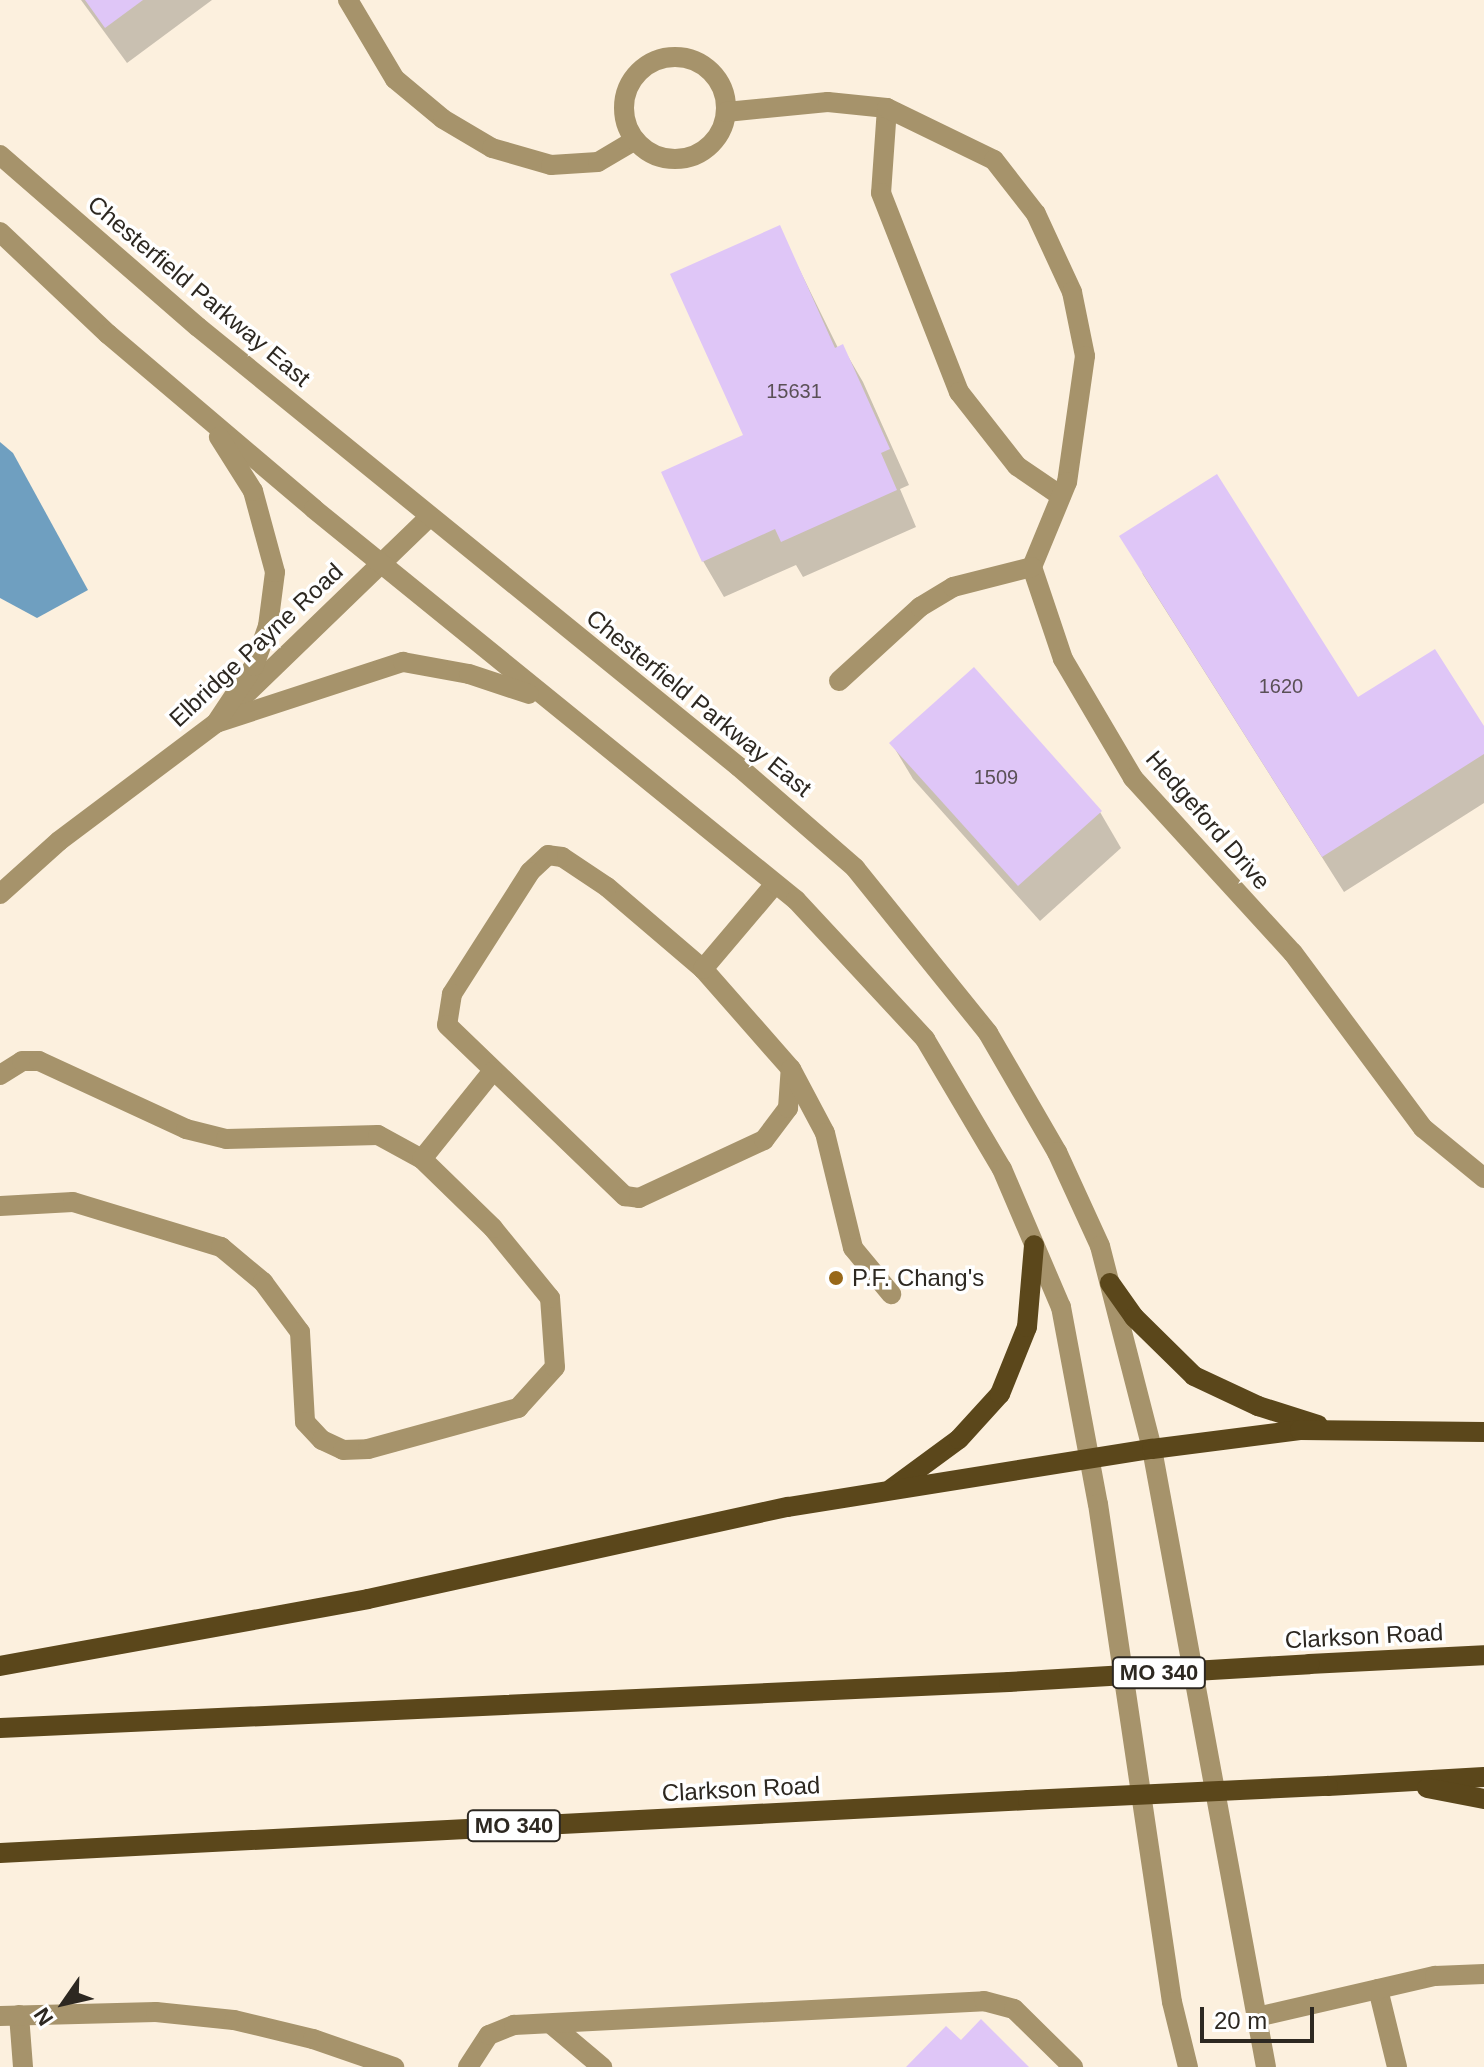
<!DOCTYPE html>
<style>
body{margin:0}
#map{position:relative;width:1484px;height:2067px;overflow:hidden;background:#fcf0de;font-family:Arial,sans-serif}
div>[style]{position:absolute}
.water>*{inset:0;background:#6f9fc0}
.shadow>*{inset:0;background:#0003}
.building>*{inset:0;background:#dfc6f7}
.service>*{height:20px;margin:-10px;padding:0 10px;transform-origin:10px;border-radius:10px;background:#a6936b}
.minor>*{height:20px;margin:-10px;padding:0 10px;transform-origin:10px;border-radius:10px;background:#a6936b}
.minor>.ring{margin:-10px;padding:0;box-sizing:content-box;background:none;border:20px solid #a6936b;border-radius:50%}
.tertiary>*{height:20px;margin:-10px;padding:0 10px;transform-origin:10px;border-radius:10px;background:#a6936b}
.primary>*{height:20px;margin:-10px;padding:0 10px;transform-origin:10px;border-radius:10px;background:#5b471b}
.primary-bridge>*{height:20px;margin:-10px;padding:0 10px;transform-origin:10px;border-radius:10px;background:#5b471b}
.dots>*{width:22px;height:22px;translate:-50% -50%;box-sizing:border-box;border:4px solid #fff;border-radius:50%}
span{translate:-50% -50%;white-space:nowrap;text-align:center;line-height:1.15;-webkit-text-stroke:7px #fff;paint-order:stroke}
.number-label{font-size:20px;color:#5a5056}
.number-label span{-webkit-text-stroke-width:0}
.shield-label span{padding:2px 6px;background:#fff;border:2px solid;border-radius:6px;-webkit-text-stroke-width:0}
.shield-label{font-size:22px;color:#2d2821;font-weight:700}
.street-label{font-size:24px;color:#2d2821}
.poi-label{font-size:24px;color:#2d2821}
.left{translate:0 -50%;text-align:left}
.north{position:absolute;left:24px;top:1963px;width:80px;height:80px;-webkit-text-stroke:6px #fff;paint-order:stroke;rotate:236deg;font-size:22px;font-weight:700;line-height:32px;text-align:center;color:#2d2821}
.north::after{content:'';display:block;margin:auto;width:28px;height:36px;background:#2d2821;clip-path:polygon(50% 0,100% 100%,50% 72%,0 100%)}
.scale{position:absolute;left:1200px;top:2007px;width:114px;height:36px;box-sizing:border-box;border:4px solid #2d2821;border-top:0;padding-left:10px;font-size:24px;line-height:28px;white-space:nowrap;color:#2d2821;-webkit-text-stroke:6px #fff;paint-order:stroke}
</style>
<div id="map">
<div class="water">
<div style="clip-path:polygon(0 442px,13px 453px,88px 590px,37px 618px,0 598px)"></div>
</div>
<div class="shadow">
<div style="clip-path:polygon(81px 0,212px 0,127px 63px)"></div>
<div style="clip-path:polygon(779px 228px,838px 348px,842px 346px,863px 382px,909px 485px,900px 489px,916px 527px,803px 577px,796px 565px,724px 597px,703px 561px,746px 436px)"></div>
<div style="clip-path:polygon(1142px 573px,1357px 700px,1484px 730px,1484px 803px,1344px 892px)"></div>
<div style="clip-path:polygon(892px 744px,1100px 812px,1121px 848px,1040px 921px,913px 779px)"></div>
</div>
<div class="building">
<div style="clip-path:polygon(85px 0,143px 0,105px 28px)"></div>
<div style="clip-path:polygon(780px 225px,835px 348px,843px 344px,890px 449px,881px 453px,897px 490px,781px 542px,775px 529px,702px 562px,661px 472px,743px 435px,670px 274px)"></div>
<div style="clip-path:polygon(1217px 474px,1358px 697px,1435px 649px,1484px 726px,1484px 754px,1322px 857px,1119px 536px)"></div>
<div style="clip-path:polygon(974px 667px,1102px 811px,1018px 886px,889px 743px)"></div>
<div style="clip-path:polygon(981px 2019px,1029px 2067px,906px 2067px,946px 2026px,961px 2040px)"></div>
</div>
<div class="service">
<div style="left:887px;top:108px;width:85px;rotate:94deg"></div>
<div style="left:881px;top:193px;width:214px;rotate:68.6deg"></div>
<div style="left:959px;top:392px;width:94px;rotate:51.9deg"></div>
<div style="left:1017px;top:466px;width:53px;rotate:34.3deg"></div>
<div style="left:703px;top:969px;width:126px;rotate:-139.5deg"></div>
<div style="left:607px;top:887px;width:54px;rotate:-146.3deg"></div>
<div style="left:562px;top:857px;width:14px;rotate:-172deg"></div>
<div style="left:548px;top:855px;width:25px;rotate:137deg"></div>
<div style="left:530px;top:872px;width:145px;rotate:122.6deg"></div>
<div style="left:452px;top:994px;width:31px;rotate:99deg"></div>
<div style="left:447px;top:1025px;width:247px;rotate:43.9deg"></div>
<div style="left:625px;top:1196px;width:14px;rotate:8deg"></div>
<div style="left:639px;top:1198px;width:138px;rotate:-24.9deg"></div>
<div style="left:764px;top:1140px;width:40px;rotate:-53deg"></div>
<div style="left:788px;top:1108px;width:39px;rotate:-86deg"></div>
<div style="left:791px;top:1069px;width:133px;rotate:-131.3deg"></div>
<div style="left:703px;top:969px;width:111px;rotate:-49.7deg"></div>
<div style="left:791px;top:1069px;width:72px;rotate:62deg"></div>
<div style="left:825px;top:1133px;width:118px;rotate:76.3deg"></div>
<div style="left:853px;top:1248px;width:60px;rotate:50.4deg"></div>
<div style="left:0;top:1075px;width:26px;rotate:-32deg"></div>
<div style="left:22px;top:1061px;width:17px"></div>
<div style="left:39px;top:1061px;width:162px;rotate:24.8deg"></div>
<div style="left:186px;top:1129px;width:41px;rotate:14deg"></div>
<div style="left:226px;top:1139px;width:152px;rotate:-1.5deg"></div>
<div style="left:378px;top:1135px;width:50px;rotate:28.6deg"></div>
<div style="left:422px;top:1159px;width:112px;rotate:-51.2deg"></div>
<div style="left:0;top:1206px;width:73px;rotate:-3.1deg"></div>
<div style="left:73px;top:1202px;width:155px;rotate:16.9deg"></div>
<div style="left:221px;top:1247px;width:55px;rotate:39.8deg"></div>
<div style="left:263px;top:1282px;width:62px;rotate:53.5deg"></div>
<div style="left:300px;top:1332px;width:90px;rotate:86.8deg"></div>
<div style="left:305px;top:1422px;width:25px;rotate:47deg"></div>
<div style="left:322px;top:1440px;width:23px;rotate:25deg"></div>
<div style="left:343px;top:1450px;width:25px;rotate:-2deg"></div>
<div style="left:368px;top:1449px;width:156px;rotate:-15.3deg"></div>
<div style="left:518px;top:1408px;width:55px;rotate:-47.9deg"></div>
<div style="left:555px;top:1367px;width:69px;rotate:-94.1deg"></div>
<div style="left:550px;top:1298px;width:90px;rotate:-129.2deg"></div>
<div style="left:493px;top:1228px;width:99px;rotate:-135.8deg"></div>
<div style="left:1378px;top:1989px;width:80px;rotate:76.3deg"></div>
<div style="left:19px;top:2015px;width:52px;rotate:85.6deg"></div>
<div style="left:1257px;top:2017px;width:183px;rotate:-13deg"></div>
<div style="left:1435px;top:1976px;width:49px;rotate:-2.3deg"></div>
<div style="left:551px;top:2024px;width:67px;rotate:40.1deg"></div>
<div style="left:468px;top:2067px;width:38px;rotate:-57deg"></div>
<div style="left:489px;top:2035px;width:27px;rotate:-22deg"></div>
<div style="left:514px;top:2025px;width:471px;rotate:-2.9deg"></div>
<div style="left:984px;top:2001px;width:31px;rotate:15deg"></div>
<div style="left:1014px;top:2009px;width:83px;rotate:44.5deg"></div>
</div>
<div class="minor">
<div style="left:348px;top:0;width:92px;rotate:59.3deg"></div>
<div style="left:395px;top:79px;width:62px;rotate:39.8deg"></div>
<div style="left:443px;top:119px;width:57px;rotate:30.6deg"></div>
<div style="left:492px;top:148px;width:61px;rotate:16.1deg"></div>
<div style="left:551px;top:165px;width:47px;rotate:-3.7deg"></div>
<div style="left:598px;top:162px;width:43px;rotate:-30.7deg"></div>
<div class="ring" style="left:624px;top:57px;width:82px;height:82px"></div>
<div style="left:726px;top:112px;width:102px;rotate:-5.6deg"></div>
<div style="left:828px;top:102px;width:59px;rotate:5.8deg"></div>
<div style="left:887px;top:108px;width:119px;rotate:25.9deg"></div>
<div style="left:994px;top:160px;width:68px;rotate:52.1deg"></div>
<div style="left:1036px;top:214px;width:86px;rotate:65.2deg"></div>
<div style="left:1072px;top:292px;width:65px;rotate:78.5deg"></div>
<div style="left:1085px;top:356px;width:127px;rotate:98.1deg"></div>
<div style="left:1067px;top:482px;width:92px;rotate:112.4deg"></div>
<div style="left:1032px;top:567px;width:97px;rotate:71.4deg"></div>
<div style="left:1063px;top:659px;width:138px;rotate:59.5deg"></div>
<div style="left:1133px;top:778px;width:237px;rotate:47.6deg"></div>
<div style="left:1293px;top:953px;width:218px;rotate:53.4deg"></div>
<div style="left:1423px;top:1128px;width:79px;rotate:39.3deg"></div>
<div style="left:839px;top:681px;width:110px;rotate:-42.4deg"></div>
<div style="left:920px;top:607px;width:39px;rotate:-31deg"></div>
<div style="left:953px;top:587px;width:81px;rotate:-14.2deg"></div>
<div style="left:0;top:894px;width:79px;rotate:-41.9deg"></div>
<div style="left:59px;top:841px;width:196px;rotate:-36.9deg"></div>
<div style="left:216px;top:723px;width:296px;rotate:-44deg"></div>
<div style="left:0;top:2016px;width:156px;rotate:-1.5deg"></div>
<div style="left:156px;top:2012px;width:78px;rotate:5.9deg"></div>
<div style="left:234px;top:2020px;width:81px;rotate:13.5deg"></div>
<div style="left:313px;top:2039px;width:86px;rotate:19.1deg"></div>
</div>
<div class="tertiary">
<div style="left:0;top:155px;width:262px;rotate:41deg"></div>
<div style="left:198px;top:327px;width:697px;rotate:39.12deg"></div>
<div style="left:739px;top:767px;width:154px;rotate:41deg"></div>
<div style="left:855px;top:868px;width:212px;rotate:51.1deg"></div>
<div style="left:988px;top:1033px;width:138px;rotate:59.9deg"></div>
<div style="left:1057px;top:1152px;width:103px;rotate:65.4deg"></div>
<div style="left:1100px;top:1246px;width:210px;rotate:75.6deg"></div>
<div style="left:1152px;top:1449px;width:628px;rotate:79.55deg"></div>
<div style="left:0;top:232px;width:149px;rotate:43.4deg"></div>
<div style="left:108px;top:334px;width:270px;rotate:40.3deg"></div>
<div style="left:314px;top:509px;width:621px;rotate:39.05deg"></div>
<div style="left:796px;top:900px;width:190px;rotate:47.1deg"></div>
<div style="left:925px;top:1039px;width:151px;rotate:59.4deg"></div>
<div style="left:1002px;top:1169px;width:150px;rotate:66.9deg"></div>
<div style="left:1061px;top:1307px;width:200px;rotate:79.4deg"></div>
<div style="left:1098px;top:1504px;width:503px;rotate:81.55deg"></div>
<div style="left:1172px;top:2002px;width:67px;rotate:76.2deg"></div>
<div style="left:216px;top:723px;width:197px;rotate:-18.1deg"></div>
<div style="left:403px;top:662px;width:67px;rotate:10.3deg"></div>
<div style="left:469px;top:674px;width:63px;rotate:18.4deg"></div>
<div style="left:216px;top:723px;width:69px;rotate:-56.3deg"></div>
<div style="left:254px;top:666px;width:42px;rotate:-70.7deg"></div>
<div style="left:268px;top:626px;width:54px;rotate:-82.6deg"></div>
<div style="left:275px;top:572px;width:84px;rotate:-105.2deg"></div>
<div style="left:253px;top:491px;width:64px;rotate:-122.2deg"></div>
</div>
<div class="primary">
<div style="left:1110px;top:1283px;width:42px;rotate:54.8deg"></div>
<div style="left:1134px;top:1317px;width:84px;rotate:44.5deg"></div>
<div style="left:1194px;top:1376px;width:71px;rotate:25.1deg"></div>
<div style="left:1258px;top:1406px;width:63px;rotate:17.6deg"></div>
<div style="left:891px;top:1489px;width:84px;rotate:-36.3deg"></div>
<div style="left:959px;top:1439px;width:61px;rotate:-47.7deg"></div>
<div style="left:1000px;top:1394px;width:72px;rotate:-68.1deg"></div>
<div style="left:1027px;top:1327px;width:82px;rotate:-85.1deg"></div>
<div style="left:1309px;top:1664px;width:175px;rotate:-2.9deg"></div>
<div style="left:0;top:1666px;width:374px;rotate:-10.3deg"></div>
<div style="left:368px;top:1599px;width:430px;rotate:-12.4deg"></div>
<div style="left:788px;top:1507px;width:369px;rotate:-9.1deg"></div>
<div style="left:1152px;top:1449px;width:149px;rotate:-7.3deg"></div>
<div style="left:1300px;top:1430px;width:184px;rotate:0.6deg"></div>
<div style="left:0;top:1728px;width:1010px;rotate:-2.61deg"></div>
<div style="left:1328px;top:1786px;width:156px;rotate:-3.3deg"></div>
<div style="left:1427px;top:1788px;width:58px;rotate:10.9deg"></div>
<div style="left:0;top:1853px;width:1029px;rotate:-2.95deg"></div>
</div>
<div class="primary-bridge">
<div style="left:1009px;top:1682px;width:301px;rotate:-3.4deg"></div>
<div style="left:1028px;top:1800px;width:300px;rotate:-2.7deg"></div>
</div>
<div class="dots">
<div style="left:836px;top:1278px;background:#986819"></div>
</div>
<div class="number-label">
<span style="left:794px;top:391px">15631</span>
<span style="left:1281px;top:686px">1620</span>
<span style="left:996px;top:777px">1509</span>
</div>
<div class="shield-label">
<span style="left:1159px;top:1673px">MO 340</span>
<span style="left:514px;top:1826px">MO 340</span>
</div>
<div class="street-label">
<span style="left:199px;top:291px;rotate:40deg">Chesterfield Parkway East</span>
<span style="left:256px;top:645px;rotate:-43deg">Elbridge Payne Road</span>
<span style="left:699px;top:703px;rotate:39deg">Chesterfield Parkway East</span>
<span style="left:1208px;top:820px;rotate:49deg">Hedgeford Drive</span>
<span style="left:1364px;top:1636px;rotate:-3deg">Clarkson Road</span>
<span style="left:741px;top:1789px;rotate:-3deg">Clarkson Road</span>
</div>
<div class="poi-label">
<span class="left" style="left:852px;top:1278px">P.F. Chang's</span>
</div>
<div class="north">N</div>
<div class="scale">20 m</div>
</div>
